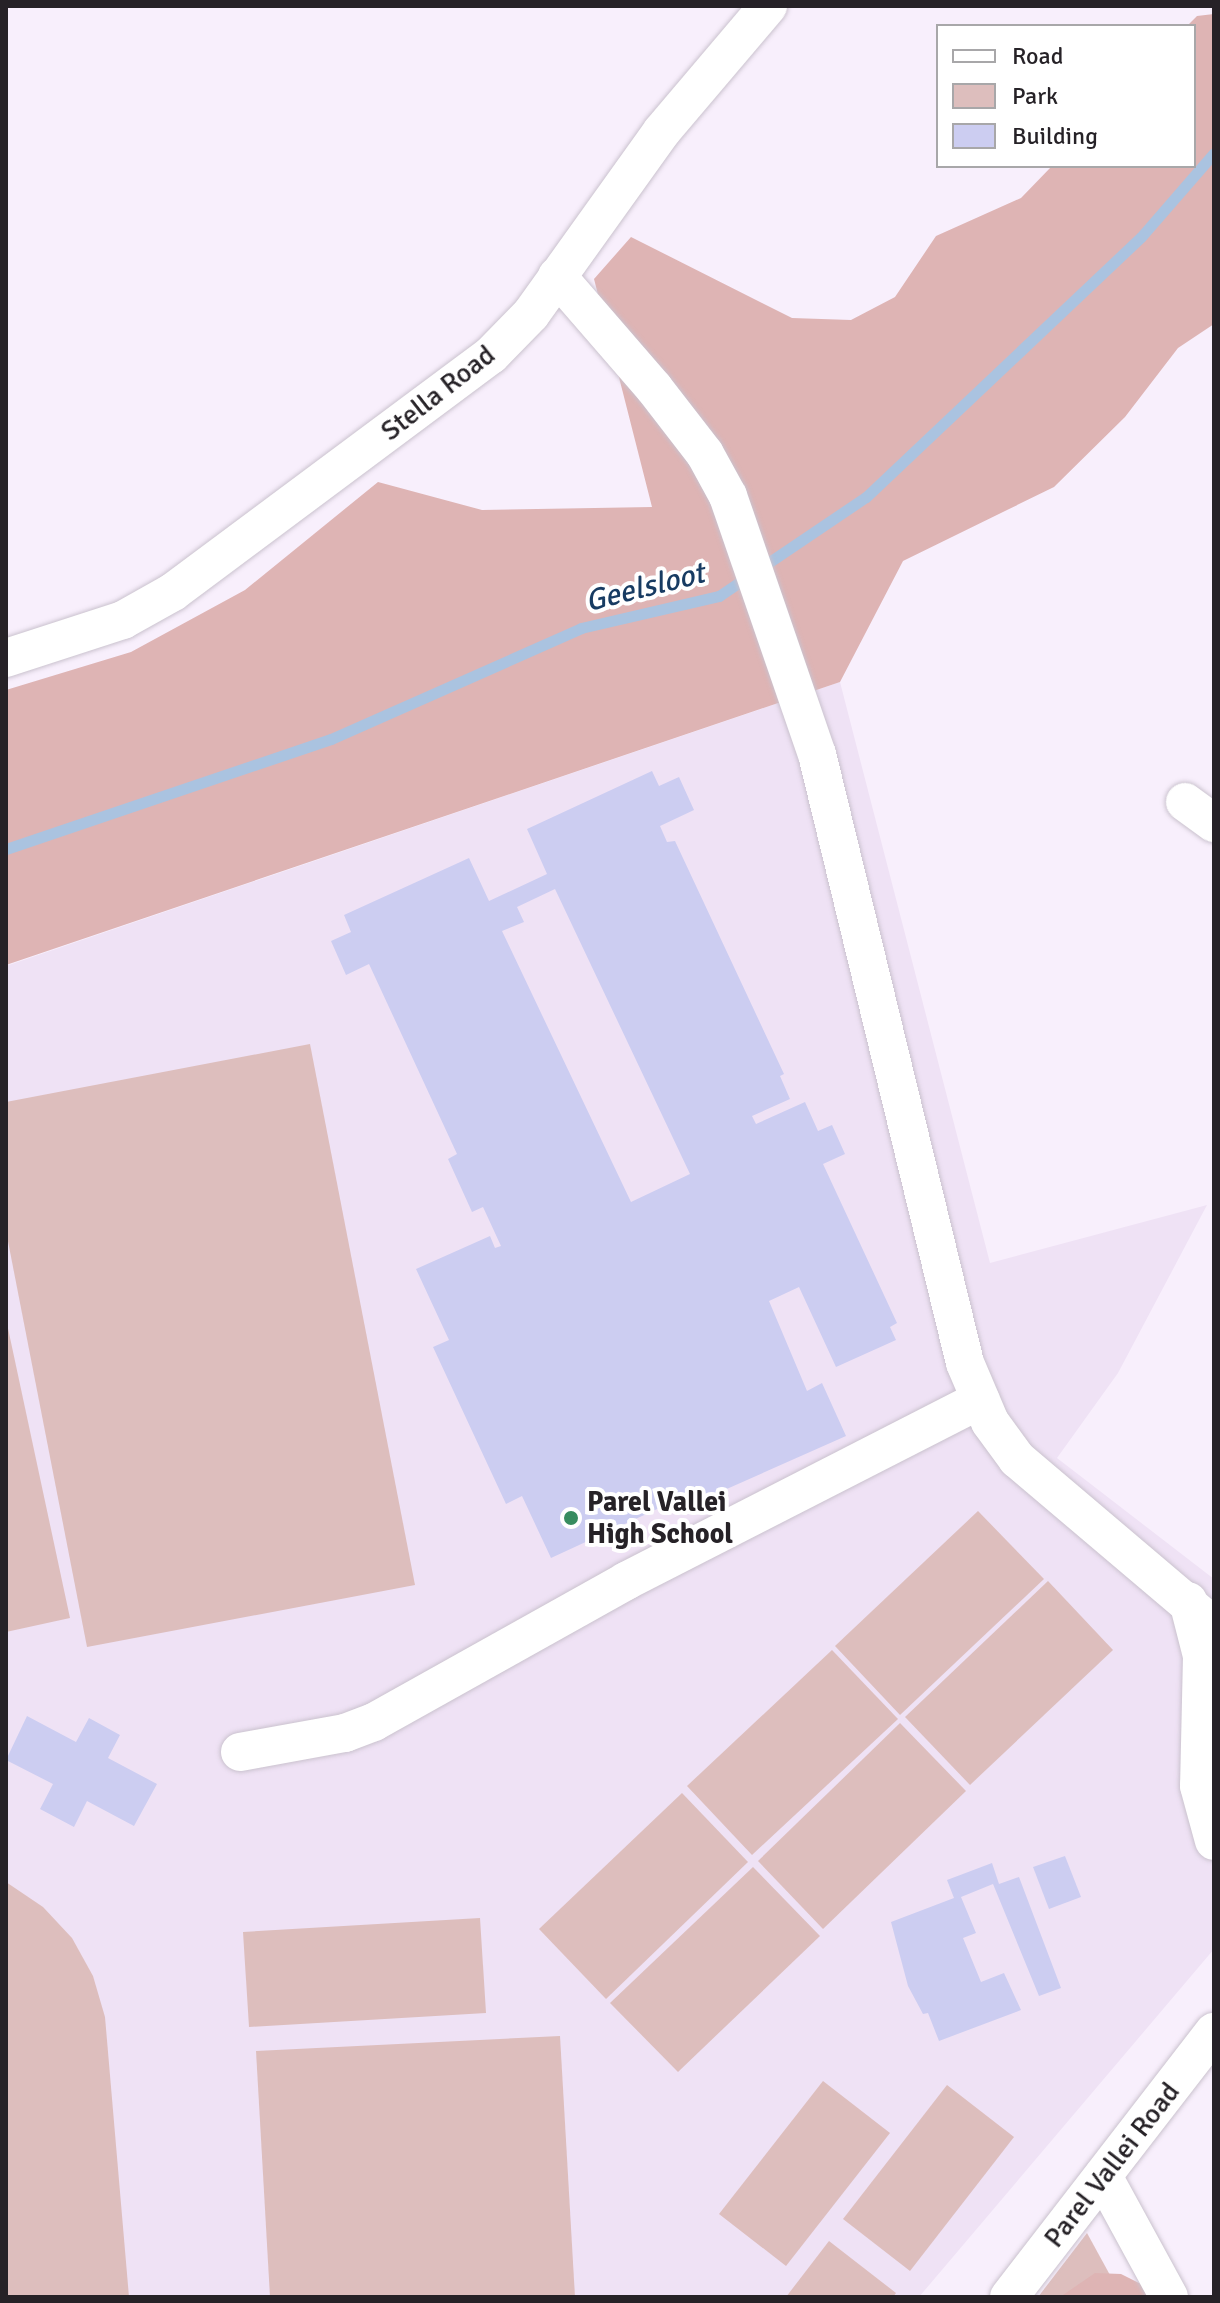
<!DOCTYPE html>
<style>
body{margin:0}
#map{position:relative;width:1220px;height:2303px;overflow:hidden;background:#f8effc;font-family:Signika,sans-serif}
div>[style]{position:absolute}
.built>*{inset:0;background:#efe2f5}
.green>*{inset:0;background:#ddbebd}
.forest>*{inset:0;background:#deb4b4}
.stream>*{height:11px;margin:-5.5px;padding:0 5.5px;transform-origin:5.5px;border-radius:5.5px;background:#aac3e0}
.building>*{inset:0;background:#cccdf1}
.roads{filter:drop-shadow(0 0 2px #cac2ce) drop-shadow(0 0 2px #cac2ce)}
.minor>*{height:38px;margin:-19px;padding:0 19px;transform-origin:19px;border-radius:19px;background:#fff}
.dots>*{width:22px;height:22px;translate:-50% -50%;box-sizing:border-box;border:4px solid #fff;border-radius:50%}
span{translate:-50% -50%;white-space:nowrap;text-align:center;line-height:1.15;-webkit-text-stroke:8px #fff;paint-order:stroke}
.street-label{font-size:28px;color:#262227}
.poi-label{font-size:28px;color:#262227;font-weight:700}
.left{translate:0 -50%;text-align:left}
.water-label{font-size:30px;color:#173b62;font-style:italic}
.frame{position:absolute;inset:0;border:8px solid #262227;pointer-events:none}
.legend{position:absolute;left:936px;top:24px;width:260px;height:144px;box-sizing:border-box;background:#fff;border:2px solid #a8a7a9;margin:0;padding:10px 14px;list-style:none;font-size:24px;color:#262227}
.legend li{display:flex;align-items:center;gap:16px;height:40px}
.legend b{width:40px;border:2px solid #a8a7a9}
</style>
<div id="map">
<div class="built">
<div style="clip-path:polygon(840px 682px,990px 1263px,1207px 1205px,1118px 1373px,1057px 1458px,1214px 1579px,1214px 1949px,919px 2297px,6px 2297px,6px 966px)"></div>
</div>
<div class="green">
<div style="clip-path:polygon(310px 1044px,415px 1585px,87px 1647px,6px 1231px,6px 1102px)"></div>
<div style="clip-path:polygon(6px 1319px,70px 1618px,6px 1632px)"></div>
<div style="clip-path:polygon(978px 1511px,1044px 1579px,900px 1715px,835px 1646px)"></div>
<div style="clip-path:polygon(1048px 1581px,1113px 1650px,970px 1785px,905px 1717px)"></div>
<div style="clip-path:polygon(832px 1650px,898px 1719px,752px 1855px,687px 1786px)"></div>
<div style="clip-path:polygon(900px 1723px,966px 1791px,823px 1929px,758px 1861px)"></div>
<div style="clip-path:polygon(682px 1793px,748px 1862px,606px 1999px,539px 1929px)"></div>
<div style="clip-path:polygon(753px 1867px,820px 1936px,678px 2072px,610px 2003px)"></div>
<div style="clip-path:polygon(6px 1882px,43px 1907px,72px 1938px,93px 1976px,105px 2017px,129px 2297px,6px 2297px)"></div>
<div style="clip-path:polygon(480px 1918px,486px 2013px,249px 2027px,243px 1932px)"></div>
<div style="clip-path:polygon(560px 2036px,575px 2297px,270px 2297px,256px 2051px)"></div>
<div style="clip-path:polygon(823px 2081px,890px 2133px,786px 2266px,719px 2214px)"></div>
<div style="clip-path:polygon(947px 2085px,1014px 2137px,910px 2271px,843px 2219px)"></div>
<div style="clip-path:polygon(1087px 2233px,1122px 2297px,1038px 2297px)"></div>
<div style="clip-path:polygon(829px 2241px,896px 2293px,893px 2297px,786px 2297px)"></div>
</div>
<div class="forest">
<div style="clip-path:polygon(1214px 14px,1214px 324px,1178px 348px,1125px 417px,1054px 487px,903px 561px,840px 682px,6px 965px,6px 690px,131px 652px,245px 590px,378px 482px,482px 510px,652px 507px,594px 279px,631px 237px,792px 318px,851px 320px,895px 297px,936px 236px,1021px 198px,1052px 166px,1194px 166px,1194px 26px,1187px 26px,1197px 16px)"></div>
<div style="clip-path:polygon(1095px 2273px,1121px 2274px,1147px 2287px,1151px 2297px,1060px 2297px)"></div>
</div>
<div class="stream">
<div style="left:6px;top:849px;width:343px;rotate:-18.7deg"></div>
<div style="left:331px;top:739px;width:274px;rotate:-23.9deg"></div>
<div style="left:581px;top:628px;width:142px;rotate:-13.1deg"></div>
<div style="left:719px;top:596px;width:177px;rotate:-34deg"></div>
<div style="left:866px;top:497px;width:378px;rotate:-43.4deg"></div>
<div style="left:1141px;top:237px;width:111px;rotate:-49deg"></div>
</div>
<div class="building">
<div style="clip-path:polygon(evenodd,652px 771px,659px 786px,679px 777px,694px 810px,660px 826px,667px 842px,675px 841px,784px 1074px,780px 1076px,790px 1099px,752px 1116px,756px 1124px,805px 1102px,818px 1131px,832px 1125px,845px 1154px,823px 1164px,897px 1323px,890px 1327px,896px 1340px,836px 1367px,799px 1287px,769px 1301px,807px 1391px,822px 1383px,846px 1436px,686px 1507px,681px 1498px,551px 1558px,522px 1496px,506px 1504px,433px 1347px,449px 1340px,416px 1269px,490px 1236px,495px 1248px,501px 1246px,483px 1207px,472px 1212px,448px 1159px,457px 1154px,369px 964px,346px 975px,331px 941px,351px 932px,344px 915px,469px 858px,489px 901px,547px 874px,527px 829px,652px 771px,555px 889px,690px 1174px,631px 1202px,502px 931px,524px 922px,517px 907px,555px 889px)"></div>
<div style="clip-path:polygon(27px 1716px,76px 1742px,89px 1718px,120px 1735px,108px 1758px,157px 1784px,134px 1826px,87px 1801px,74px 1827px,40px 1809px,53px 1784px,6px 1760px)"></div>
<div style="clip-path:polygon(1065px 1856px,1081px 1897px,1049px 1909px,1033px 1867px)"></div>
<div style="clip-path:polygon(992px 1863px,999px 1884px,1019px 1877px,1061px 1988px,1039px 1996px,993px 1884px,961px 1897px,976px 1933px,963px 1938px,981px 1982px,1004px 1973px,1021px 2010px,939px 2041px,928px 2013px,923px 2014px,908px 1986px,891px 1922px,954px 1898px,947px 1880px)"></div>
</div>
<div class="roads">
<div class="minor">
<div style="left:557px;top:276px;width:148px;rotate:49.1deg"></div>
<div style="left:654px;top:388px;width:83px;rotate:52.3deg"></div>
<div style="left:705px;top:454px;width:48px;rotate:61.3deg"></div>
<div style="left:728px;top:496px;width:273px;rotate:71deg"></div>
<div style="left:817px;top:754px;width:627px;rotate:76.34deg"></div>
<div style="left:965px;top:1363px;width:64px;rotate:67deg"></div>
<div style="left:990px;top:1422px;width:46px;rotate:53.9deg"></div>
<div style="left:1017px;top:1459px;width:258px;rotate:40.3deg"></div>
<div style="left:6px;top:658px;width:123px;rotate:-18deg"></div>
<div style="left:123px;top:620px;width:57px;rotate:-29.2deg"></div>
<div style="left:173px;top:592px;width:397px;rotate:-36.7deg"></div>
<div style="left:491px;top:355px;width:57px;rotate:-45.7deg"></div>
<div style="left:531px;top:314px;width:225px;rotate:-54.4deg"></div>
<div style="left:662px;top:131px;width:164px;rotate:-49.7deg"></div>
<div style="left:1185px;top:802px;width:36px;rotate:36deg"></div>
<div style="left:1188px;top:1601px;width:57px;rotate:75.7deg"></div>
<div style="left:1202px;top:1656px;width:130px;rotate:91.3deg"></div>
<div style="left:1199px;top:1786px;width:57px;rotate:74.7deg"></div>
<div style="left:240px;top:1752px;width:107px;rotate:-10.3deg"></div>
<div style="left:345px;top:1733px;width:31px;rotate:-21deg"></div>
<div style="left:374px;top:1722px;width:289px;rotate:-29.2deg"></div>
<div style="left:626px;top:1581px;width:398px;rotate:-27.1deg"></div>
<div style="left:1103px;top:2176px;width:138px;rotate:61.4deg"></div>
<div style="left:1009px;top:2297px;width:335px;rotate:-52.3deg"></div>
</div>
</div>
<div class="dots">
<div style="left:571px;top:1518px;background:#378c60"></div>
</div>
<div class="street-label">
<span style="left:438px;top:393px;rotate:-38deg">Stella Road</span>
<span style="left:1112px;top:2165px;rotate:-52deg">Parel Vallei Road</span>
</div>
<div class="poi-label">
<span class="left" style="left:587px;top:1518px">Parel Vallei<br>High School</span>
</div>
<div class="water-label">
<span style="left:645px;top:588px;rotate:-14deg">Geelsloot</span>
</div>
<div class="frame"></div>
<ul class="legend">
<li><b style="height:10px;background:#fff"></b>Road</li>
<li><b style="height:22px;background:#ddbebd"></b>Park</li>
<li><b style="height:22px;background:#cccdf1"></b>Building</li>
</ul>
</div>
